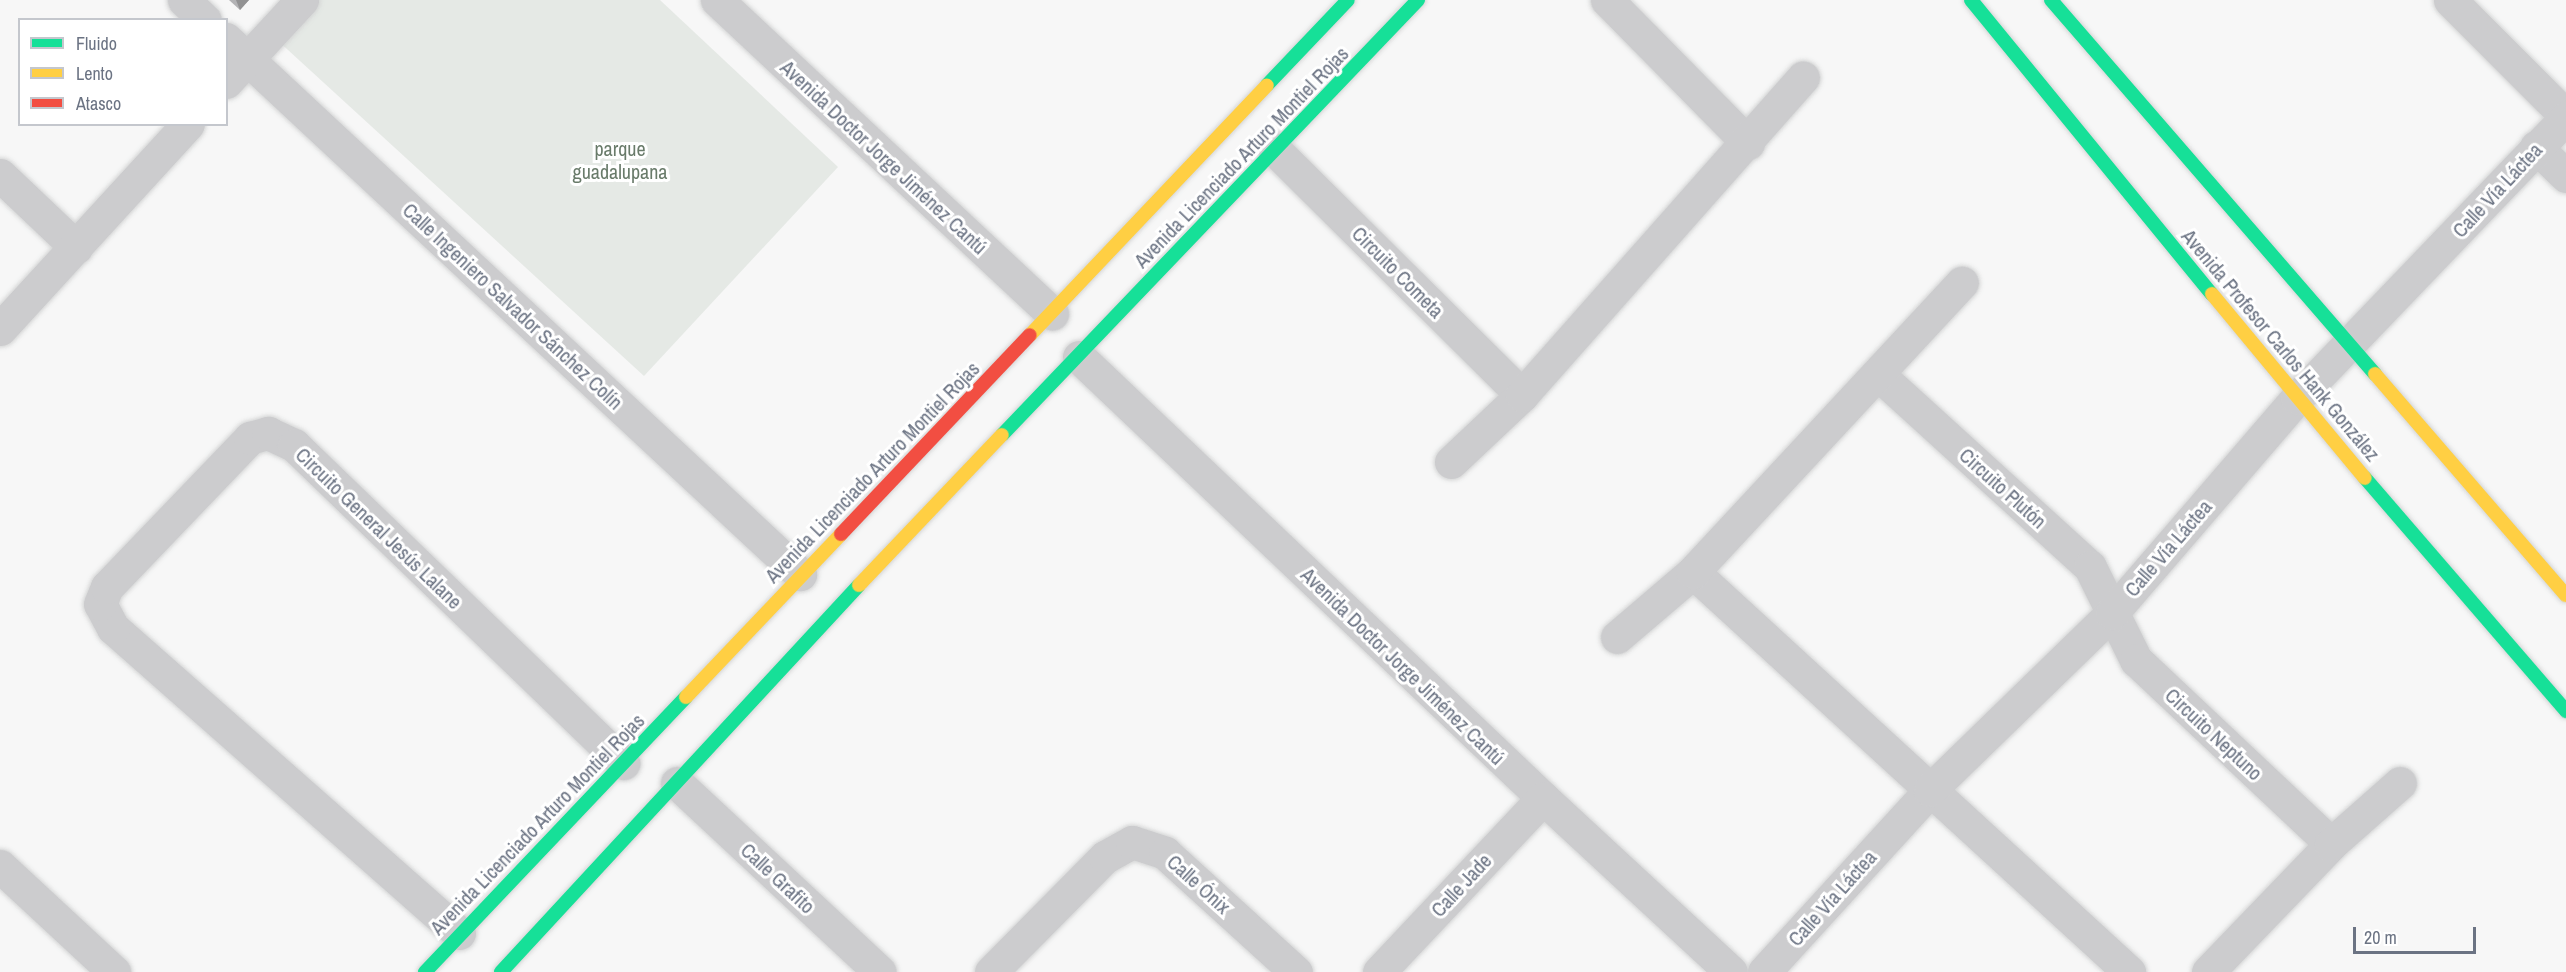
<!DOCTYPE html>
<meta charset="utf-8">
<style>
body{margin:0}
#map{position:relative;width:2566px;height:972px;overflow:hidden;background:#f7f7f7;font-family:"Archivo Narrow",sans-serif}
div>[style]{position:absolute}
.green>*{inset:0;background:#e5e9e5}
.roads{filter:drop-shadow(0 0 2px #d4d5d5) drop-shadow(0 0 2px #d4d5d5)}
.street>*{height:33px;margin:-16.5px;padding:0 16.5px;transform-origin:16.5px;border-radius:16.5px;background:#ccccce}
.fast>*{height:14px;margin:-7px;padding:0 7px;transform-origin:7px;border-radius:7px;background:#16e098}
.slow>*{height:14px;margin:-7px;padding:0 7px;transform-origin:7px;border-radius:7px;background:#ffcf43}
.jam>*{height:14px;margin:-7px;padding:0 7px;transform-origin:7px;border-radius:7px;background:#f24e42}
.wall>*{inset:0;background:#b3b3b5}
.shaded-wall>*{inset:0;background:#929293}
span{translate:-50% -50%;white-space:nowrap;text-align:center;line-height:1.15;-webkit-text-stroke:6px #fff;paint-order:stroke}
.park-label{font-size:20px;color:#697b6a}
.street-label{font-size:20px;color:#6b7383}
.legend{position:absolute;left:18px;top:18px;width:210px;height:108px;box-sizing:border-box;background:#fff;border:2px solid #c4c7cd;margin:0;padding:8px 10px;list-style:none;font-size:18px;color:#6b7383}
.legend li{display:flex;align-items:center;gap:12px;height:30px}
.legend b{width:30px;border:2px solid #c4c7cd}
.scale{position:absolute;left:2353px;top:927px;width:123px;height:27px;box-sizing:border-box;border:3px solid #6b7383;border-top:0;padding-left:8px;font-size:18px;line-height:21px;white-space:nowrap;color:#6b7383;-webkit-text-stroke:4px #fff;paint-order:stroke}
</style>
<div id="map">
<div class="green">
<div style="clip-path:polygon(313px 0,660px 0,838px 167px,644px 376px,276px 39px)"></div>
</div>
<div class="roads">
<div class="street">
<div style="left:184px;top:0;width:29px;rotate:44deg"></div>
<div style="left:717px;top:0;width:459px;rotate:43.1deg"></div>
<div style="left:1607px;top:0;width:201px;rotate:45.4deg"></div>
<div style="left:2450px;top:0;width:164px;rotate:45deg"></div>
<div style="left:226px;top:39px;width:785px;rotate:42.99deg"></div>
<div style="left:226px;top:82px;width:112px;rotate:-47.2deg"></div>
<div style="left:2536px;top:147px;width:42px;rotate:44deg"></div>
<div style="left:1274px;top:149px;width:349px;rotate:44.8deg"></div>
<div style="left:0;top:175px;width:105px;rotate:43.5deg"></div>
<div style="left:0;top:329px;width:278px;rotate:-47.5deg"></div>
<div style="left:1079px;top:357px;width:640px;rotate:43.54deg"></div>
<div style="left:1543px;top:798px;width:256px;rotate:42.8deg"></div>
<div style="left:1879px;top:375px;width:285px;rotate:42.3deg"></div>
<div style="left:2090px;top:567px;width:104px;rotate:63.7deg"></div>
<div style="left:2136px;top:660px;width:268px;rotate:43.3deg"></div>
<div style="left:1451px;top:462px;width:98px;rotate:-43.3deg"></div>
<div style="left:1522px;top:395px;width:424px;rotate:-48.5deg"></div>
<div style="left:1693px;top:572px;width:592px;rotate:42.53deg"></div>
<div style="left:1617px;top:637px;width:100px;rotate:-40.5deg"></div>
<div style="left:1693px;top:572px;width:395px;rotate:-47.1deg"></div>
<div style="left:677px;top:783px;width:277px;rotate:43deg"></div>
<div style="left:0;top:866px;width:156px;rotate:42.9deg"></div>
<div style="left:459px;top:933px;width:461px;rotate:-138.6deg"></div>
<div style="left:113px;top:628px;width:27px;rotate:-118deg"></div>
<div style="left:100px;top:604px;width:18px;rotate:-68deg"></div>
<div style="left:107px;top:587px;width:207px;rotate:-46.2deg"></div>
<div style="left:250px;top:438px;width:19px;rotate:-16deg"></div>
<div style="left:268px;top:433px;width:29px;rotate:25deg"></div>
<div style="left:294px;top:445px;width:458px;rotate:44deg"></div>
<div style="left:991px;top:972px;width:162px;rotate:-45.3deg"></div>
<div style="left:1105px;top:857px;width:31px;rotate:-29deg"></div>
<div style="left:1132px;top:842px;width:35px;rotate:18deg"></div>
<div style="left:1165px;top:853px;width:177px;rotate:42.3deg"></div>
<div style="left:1379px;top:972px;width:239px;rotate:-46.7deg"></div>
<div style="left:1764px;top:972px;width:246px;rotate:-47.6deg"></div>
<div style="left:1930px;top:790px;width:254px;rotate:-44.2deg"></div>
<div style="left:2112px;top:613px;width:284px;rotate:-49.3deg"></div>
<div style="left:2297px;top:398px;width:389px;rotate:-46.2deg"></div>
<div style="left:2208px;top:972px;width:178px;rotate:-46.1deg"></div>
<div style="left:2331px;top:844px;width:92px;rotate:-41.5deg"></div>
</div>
<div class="fast">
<div style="left:1971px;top:0;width:380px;rotate:50.7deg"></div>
<div style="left:2051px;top:0;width:495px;rotate:49.1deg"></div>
<div style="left:1267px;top:85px;width:117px;rotate:-46.4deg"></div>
<div style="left:1002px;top:435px;width:602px;rotate:-46.28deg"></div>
<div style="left:2365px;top:478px;width:308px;rotate:49.2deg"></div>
<div style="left:425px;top:972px;width:379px;rotate:-46.5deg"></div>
<div style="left:501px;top:972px;width:527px;rotate:-47.23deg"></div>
</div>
<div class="slow">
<div style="left:2212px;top:294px;width:239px;rotate:50.3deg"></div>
<div style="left:1030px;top:335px;width:344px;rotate:-46.5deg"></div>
<div style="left:2375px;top:374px;width:292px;rotate:49.2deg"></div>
<div style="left:859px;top:585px;width:207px;rotate:-46.4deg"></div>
<div style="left:686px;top:697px;width:225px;rotate:-46.4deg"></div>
</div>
<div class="jam">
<div style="left:841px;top:534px;width:274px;rotate:-46.5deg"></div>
</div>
</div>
<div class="wall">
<div style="clip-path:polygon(229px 0,249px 0,240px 10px)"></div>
</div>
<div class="shaded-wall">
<div style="clip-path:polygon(236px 0,249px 0,240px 10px)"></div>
</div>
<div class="park-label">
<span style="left:620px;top:160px">parque<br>guadalupana</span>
</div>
<div class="street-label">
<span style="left:884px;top:157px;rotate:43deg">Avenida Doctor Jorge Jiménez Cantú</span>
<span style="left:1241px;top:157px;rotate:-46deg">Avenida Licenciado Arturo Montiel Rojas</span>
<span style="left:2497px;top:190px;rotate:-47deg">Calle Vía Láctea</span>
<span style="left:1398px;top:272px;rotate:45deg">Circuito Cometa</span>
<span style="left:513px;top:306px;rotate:43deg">Calle Ingeniero Salvador Sánchez Colín</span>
<span style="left:2281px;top:345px;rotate:50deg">Avenida Profesor Carlos Hank González</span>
<span style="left:872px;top:472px;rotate:-46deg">Avenida Licenciado Arturo Montiel Rojas</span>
<span style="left:2003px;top:488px;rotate:42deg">Circuito Plutón</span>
<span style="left:379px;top:528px;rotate:44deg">Circuito General Jesús Lalane</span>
<span style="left:2168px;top:548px;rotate:-49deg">Calle Vía Láctea</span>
<span style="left:1403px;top:666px;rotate:44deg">Avenida Doctor Jorge Jiménez Cantú</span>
<span style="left:2214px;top:734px;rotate:43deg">Circuito Neptuno</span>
<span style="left:537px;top:824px;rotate:-46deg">Avenida Licenciado Arturo Montiel Rojas</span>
<span style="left:778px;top:878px;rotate:43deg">Calle Grafito</span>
<span style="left:1199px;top:884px;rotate:42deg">Calle Ónix</span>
<span style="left:1461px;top:885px;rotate:-47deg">Calle Jade</span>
<span style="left:1832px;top:898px;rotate:-48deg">Calle Vía Láctea</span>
</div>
<ul class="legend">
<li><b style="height:8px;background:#16e098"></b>Fluido</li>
<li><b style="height:8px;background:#ffcf43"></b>Lento</li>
<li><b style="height:8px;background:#f24e42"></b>Atasco</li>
</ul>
<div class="scale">20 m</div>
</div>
